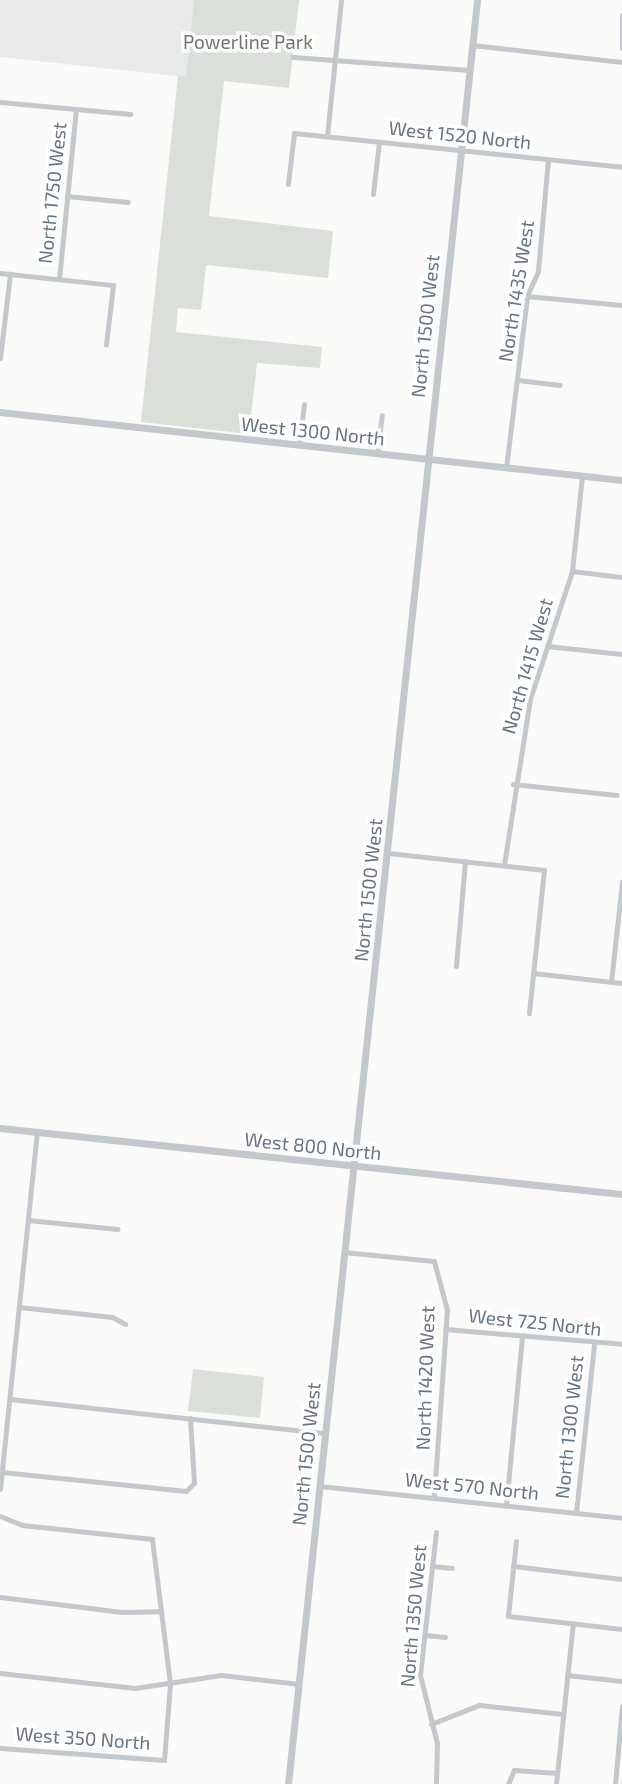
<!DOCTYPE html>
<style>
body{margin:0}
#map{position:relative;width:622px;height:1784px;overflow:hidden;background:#fafaf8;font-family:"Exo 2",sans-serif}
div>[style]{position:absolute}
.built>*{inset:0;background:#e8e9e9}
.green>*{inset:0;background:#dadfd7}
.minor>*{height:5px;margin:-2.5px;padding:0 2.5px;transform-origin:2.5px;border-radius:2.5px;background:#c3c8cc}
.tertiary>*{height:7px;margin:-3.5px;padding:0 3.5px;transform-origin:3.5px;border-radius:3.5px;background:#c3c8cc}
span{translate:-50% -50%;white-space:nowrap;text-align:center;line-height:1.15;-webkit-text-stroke:7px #fff;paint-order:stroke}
.park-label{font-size:19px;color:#687a64}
.street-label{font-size:19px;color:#657683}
</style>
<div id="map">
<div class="built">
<div style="clip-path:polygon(0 0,194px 0,186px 77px,0 57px)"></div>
</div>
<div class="green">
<div style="clip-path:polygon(194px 0,299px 0,289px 88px,224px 81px,209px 216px,333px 231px,328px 278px,206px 265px,201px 310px,178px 308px,176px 332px,322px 347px,320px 368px,257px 363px,249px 434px,141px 422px,178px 76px,186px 76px)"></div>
<div style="clip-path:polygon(193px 1369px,264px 1377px,260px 1418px,188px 1411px)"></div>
</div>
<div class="minor">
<div style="left:622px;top:15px;width:33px;rotate:90deg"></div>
<div style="left:472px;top:45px;width:151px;rotate:6.5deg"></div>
<div style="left:293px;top:57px;width:177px;rotate:4.2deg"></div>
<div style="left:0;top:102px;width:131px;rotate:5.3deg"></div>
<div style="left:327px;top:136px;width:137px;rotate:-84.1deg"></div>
<div style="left:288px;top:184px;width:51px;rotate:-83.3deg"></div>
<div style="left:294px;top:133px;width:330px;rotate:5.9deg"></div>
<div style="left:373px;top:194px;width:52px;rotate:-83.4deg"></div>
<div style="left:67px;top:196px;width:61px;rotate:5.6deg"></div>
<div style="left:0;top:273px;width:114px;rotate:6.1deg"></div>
<div style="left:113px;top:285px;width:60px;rotate:96.7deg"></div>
<div style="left:59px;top:279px;width:170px;rotate:-84.3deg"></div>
<div style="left:527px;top:296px;width:95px;rotate:5.4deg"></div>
<div style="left:0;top:358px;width:85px;rotate:-83.2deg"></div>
<div style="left:518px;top:380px;width:42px;rotate:6.8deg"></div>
<div style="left:299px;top:446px;width:42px;rotate:-83.2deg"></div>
<div style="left:377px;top:454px;width:39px;rotate:-83deg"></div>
<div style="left:506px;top:468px;width:173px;rotate:-83deg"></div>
<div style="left:527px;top:296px;width:27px;rotate:-66deg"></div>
<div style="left:538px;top:271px;width:111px;rotate:-84.9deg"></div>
<div style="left:572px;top:571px;width:50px;rotate:6.8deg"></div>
<div style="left:547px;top:646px;width:75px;rotate:6.1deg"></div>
<div style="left:513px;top:784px;width:104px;rotate:6.1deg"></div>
<div style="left:388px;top:853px;width:157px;rotate:6.2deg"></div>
<div style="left:544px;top:870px;width:144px;rotate:96deg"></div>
<div style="left:504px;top:865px;width:168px;rotate:-81.1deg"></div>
<div style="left:530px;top:699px;width:135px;rotate:-71.8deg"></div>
<div style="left:572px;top:571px;width:96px;rotate:-84deg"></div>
<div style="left:456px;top:966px;width:105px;rotate:-85.1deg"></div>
<div style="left:533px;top:973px;width:90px;rotate:6.4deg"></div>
<div style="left:611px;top:982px;width:101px;rotate:-83.7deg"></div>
<div style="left:28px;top:1220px;width:90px;rotate:5.7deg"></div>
<div style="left:344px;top:1252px;width:90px;rotate:5.7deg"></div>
<div style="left:434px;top:1261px;width:51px;rotate:75.1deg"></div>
<div style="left:447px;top:1310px;width:188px;rotate:94deg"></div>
<div style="left:19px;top:1307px;width:94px;rotate:6.1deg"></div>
<div style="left:112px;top:1317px;width:15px;rotate:28deg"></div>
<div style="left:445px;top:1329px;width:178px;rotate:4.8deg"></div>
<div style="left:10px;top:1399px;width:316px;rotate:6.2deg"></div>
<div style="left:2px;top:1472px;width:185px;rotate:5.9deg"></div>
<div style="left:186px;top:1491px;width:11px;rotate:-45deg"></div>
<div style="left:194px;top:1483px;width:65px;rotate:-93.5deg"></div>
<div style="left:319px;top:1486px;width:305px;rotate:6deg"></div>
<div style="left:0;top:1489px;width:359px;rotate:-84.1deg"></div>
<div style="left:506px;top:1506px;width:170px;rotate:-84.6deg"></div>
<div style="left:576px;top:1513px;width:170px;rotate:-83.9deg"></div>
<div style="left:0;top:1516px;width:24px;rotate:22deg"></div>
<div style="left:22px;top:1525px;width:131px;rotate:6.1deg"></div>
<div style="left:152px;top:1539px;width:146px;rotate:82.9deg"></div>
<div style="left:170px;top:1684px;width:76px;rotate:94.5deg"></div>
<div style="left:164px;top:1760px;width:164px;rotate:-175.8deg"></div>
<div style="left:436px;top:1532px;width:144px;rotate:96.4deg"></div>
<div style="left:420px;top:1675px;width:70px;rotate:76deg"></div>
<div style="left:437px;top:1743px;width:41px;rotate:91.4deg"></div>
<div style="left:516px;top:1541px;width:75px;rotate:96.1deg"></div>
<div style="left:508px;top:1616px;width:115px;rotate:6.5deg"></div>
<div style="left:432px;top:1566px;width:20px;rotate:6deg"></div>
<div style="left:513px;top:1566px;width:110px;rotate:6.8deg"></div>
<div style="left:0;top:1597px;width:123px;rotate:7deg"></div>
<div style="left:122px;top:1612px;width:39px;rotate:-1deg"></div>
<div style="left:425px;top:1635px;width:20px;rotate:6deg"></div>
<div style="left:0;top:1673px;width:136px;rotate:6.3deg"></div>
<div style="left:135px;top:1688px;width:87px;rotate:-8.6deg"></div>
<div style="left:221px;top:1675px;width:79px;rotate:6.6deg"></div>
<div style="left:567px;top:1675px;width:55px;rotate:6.2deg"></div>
<div style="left:431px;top:1724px;width:52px;rotate:-21.6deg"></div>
<div style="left:479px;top:1705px;width:84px;rotate:6.1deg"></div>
<div style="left:508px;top:1784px;width:15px;rotate:-67deg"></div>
<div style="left:514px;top:1770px;width:43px;rotate:4deg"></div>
<div style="left:556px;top:1784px;width:162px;rotate:-84deg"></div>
<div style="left:615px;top:1784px;width:78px;rotate:-84.9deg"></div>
</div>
<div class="tertiary">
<div style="left:0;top:412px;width:626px;rotate:6.24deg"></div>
<div style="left:0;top:1128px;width:625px;rotate:6.06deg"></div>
<div style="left:288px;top:1784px;width:1794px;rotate:-83.95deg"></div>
</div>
<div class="park-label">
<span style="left:248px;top:42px">Powerline Park</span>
</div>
<div class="street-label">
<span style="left:460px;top:135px;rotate:6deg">West 1520 North</span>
<span style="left:52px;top:193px;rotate:-84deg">North 1750 West</span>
<span style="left:516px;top:291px;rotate:-81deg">North 1435 West</span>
<span style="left:425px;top:326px;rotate:-84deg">North 1500 West</span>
<span style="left:313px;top:431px;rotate:6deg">West 1300 North</span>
<span style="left:527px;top:666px;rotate:-74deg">North 1415 West</span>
<span style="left:368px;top:890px;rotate:-84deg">North 1500 West</span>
<span style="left:313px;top:1146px;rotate:6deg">West 800 North</span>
<span style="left:535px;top:1322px;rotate:6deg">West 725 North</span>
<span style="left:425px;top:1378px;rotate:-88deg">North 1420 West</span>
<span style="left:569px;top:1427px;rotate:-84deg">North 1300 West</span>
<span style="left:306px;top:1454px;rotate:-84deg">North 1500 West</span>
<span style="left:472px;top:1486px;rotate:6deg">West 570 North</span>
<span style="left:413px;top:1616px;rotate:-85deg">North 1350 West</span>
<span style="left:83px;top:1738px;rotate:4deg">West 350 North</span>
</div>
</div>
